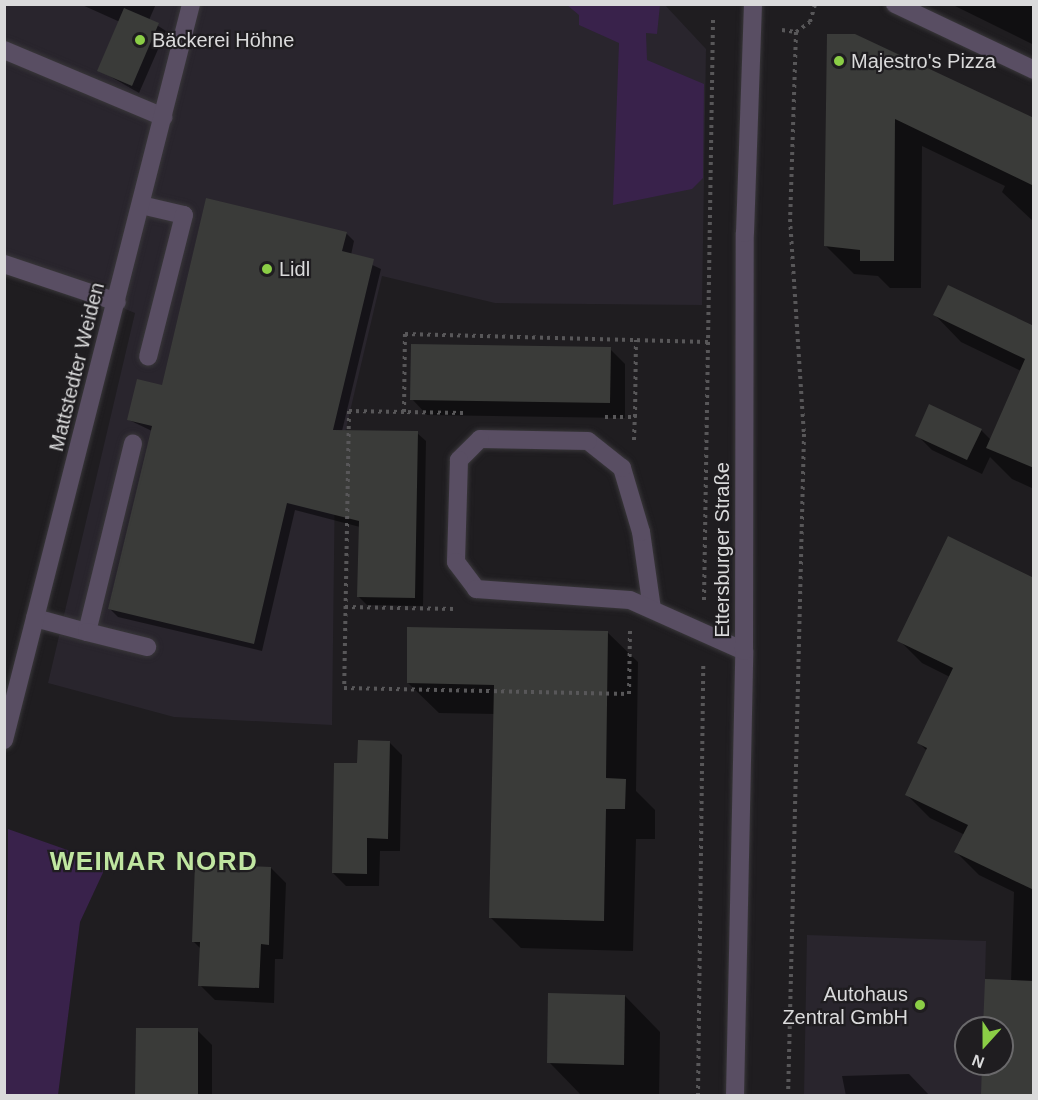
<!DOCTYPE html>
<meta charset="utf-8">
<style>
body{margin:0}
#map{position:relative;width:1038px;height:1100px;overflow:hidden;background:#1f1d20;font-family:Arial,sans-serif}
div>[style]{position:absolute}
.built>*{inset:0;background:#29252d}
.green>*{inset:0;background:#39224b}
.shadow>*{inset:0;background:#0007}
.building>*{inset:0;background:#3a3b39}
.path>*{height:4px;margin-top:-2px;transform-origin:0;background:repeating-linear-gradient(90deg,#585759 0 3px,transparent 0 7.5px)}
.roads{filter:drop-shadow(0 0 2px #39373a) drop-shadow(0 0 2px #39373a)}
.minor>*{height:18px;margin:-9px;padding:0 9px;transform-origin:9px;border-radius:9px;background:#594e63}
.dots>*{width:16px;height:16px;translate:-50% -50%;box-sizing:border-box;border:3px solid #1f1d20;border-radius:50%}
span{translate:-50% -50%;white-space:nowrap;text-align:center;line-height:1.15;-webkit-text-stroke:4.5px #1f1d20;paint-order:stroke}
.poi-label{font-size:20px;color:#dadadb}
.left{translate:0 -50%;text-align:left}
.right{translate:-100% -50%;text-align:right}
.street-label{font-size:20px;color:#dadadb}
.district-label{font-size:26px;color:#c0e6a1;font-weight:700;letter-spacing:1.5px}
.frame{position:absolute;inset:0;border:6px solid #dadadb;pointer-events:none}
.north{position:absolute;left:954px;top:1016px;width:60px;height:60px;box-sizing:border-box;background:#1f1d20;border:2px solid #6a696b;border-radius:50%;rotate:201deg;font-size:16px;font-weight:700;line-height:24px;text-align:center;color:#dadadb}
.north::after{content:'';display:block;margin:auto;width:21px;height:27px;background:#8bce46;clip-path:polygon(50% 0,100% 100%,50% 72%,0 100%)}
</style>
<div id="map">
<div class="built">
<div style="clip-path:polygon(4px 5px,665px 5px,706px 49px,702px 305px,495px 303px,382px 276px,335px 475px,332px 725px,174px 717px,48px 683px,135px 313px,5px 261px)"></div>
<div style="clip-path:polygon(evenodd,807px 935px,986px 941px,985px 979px,1033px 981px,1033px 1095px,804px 1096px,807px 935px,966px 1028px,1002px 1028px,1002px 1064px,966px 1064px,966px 1028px)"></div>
</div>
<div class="green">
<div style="clip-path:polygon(567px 5px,660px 5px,657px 34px,646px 33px,647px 60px,704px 84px,703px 178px,692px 189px,613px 205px,619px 43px,579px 25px,579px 15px)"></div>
<div style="clip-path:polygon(8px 829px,107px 864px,80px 922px,58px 1095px,5px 1095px)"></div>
</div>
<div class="shadow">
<div style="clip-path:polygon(80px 4px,156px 4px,149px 20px,166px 31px,139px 93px,99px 70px,120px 22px)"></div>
<div style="clip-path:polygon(1034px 4px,1034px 45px,951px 4px)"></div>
<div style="clip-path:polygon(828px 36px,1034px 120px,1034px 222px,1002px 192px,1005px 186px,922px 146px,921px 288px,890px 288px,878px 276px,854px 274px,826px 246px)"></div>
<div style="clip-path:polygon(346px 233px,354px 241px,351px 255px,381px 269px,342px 431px,417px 433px,426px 441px,423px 606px,367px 605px,359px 597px,360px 527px,295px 510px,262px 651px,118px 617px,110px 609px,152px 431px,129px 420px)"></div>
<div style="clip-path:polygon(935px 315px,1034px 327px,1034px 489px,1012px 479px,990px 457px,982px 474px,932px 450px,917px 435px,981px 430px,991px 440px,1021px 371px,961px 342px)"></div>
<div style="clip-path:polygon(610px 349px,625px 364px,625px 418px,427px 415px,412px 399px)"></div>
<div style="clip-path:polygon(1034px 580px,1034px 1096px,983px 1096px,984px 1064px,1002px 1064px,1002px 1028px,985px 1028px,1011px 982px,1014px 892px,979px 875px,956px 852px,965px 835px,930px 818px,907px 795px,927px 751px,919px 743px,950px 677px,922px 663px,899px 640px)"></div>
<div style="clip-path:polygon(607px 632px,638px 662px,636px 791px,655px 810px,655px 839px,636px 839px,633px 951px,521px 948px,491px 918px,495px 714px,439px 713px,408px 683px)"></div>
<div style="clip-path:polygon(389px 742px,402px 755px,400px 851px,380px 851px,379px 886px,346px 886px,333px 873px,358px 765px)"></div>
<div style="clip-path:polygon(271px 868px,286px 883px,283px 959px,275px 959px,274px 1003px,215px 1000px,200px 985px,201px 949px,193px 941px)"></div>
<div style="clip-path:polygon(625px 996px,660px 1032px,659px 1096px,582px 1096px,549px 1062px)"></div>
<div style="clip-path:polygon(137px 1029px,197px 1030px,212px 1045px,212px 1096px,137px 1096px)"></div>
<div style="clip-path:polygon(909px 1074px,930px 1096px,846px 1096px,842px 1076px)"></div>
</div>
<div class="building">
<div style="clip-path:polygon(124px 8px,159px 23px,132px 86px,97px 71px)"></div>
<div style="clip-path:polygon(827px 34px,855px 34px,1034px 118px,1034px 186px,895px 119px,894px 261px,860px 261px,860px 250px,824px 246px)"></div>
<div style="clip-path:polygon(206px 198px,347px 232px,342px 251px,374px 259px,333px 430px,418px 431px,415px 598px,357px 597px,359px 521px,287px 503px,254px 644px,108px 609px,152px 426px,127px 420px,137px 379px,162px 385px)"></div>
<div style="clip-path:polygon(948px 285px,1034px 326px,1034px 468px,986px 448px,1025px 359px,933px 315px)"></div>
<div style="clip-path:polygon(411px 344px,611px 347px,610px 403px,410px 400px)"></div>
<div style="clip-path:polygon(929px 404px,982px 429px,967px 460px,915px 436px)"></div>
<div style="clip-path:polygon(948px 536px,1034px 578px,1034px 890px,954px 852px,968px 825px,905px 795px,927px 748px,917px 743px,953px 668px,897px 641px)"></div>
<div style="clip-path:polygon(407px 627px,608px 631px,606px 778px,626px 779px,625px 809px,606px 809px,604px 921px,489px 918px,494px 685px,407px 683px)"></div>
<div style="clip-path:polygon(358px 740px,390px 741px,388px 839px,367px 838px,367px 874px,332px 873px,334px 763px,357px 763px)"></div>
<div style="clip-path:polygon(195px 864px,271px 867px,269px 945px,261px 944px,259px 988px,198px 986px,200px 942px,192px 942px)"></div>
<div style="clip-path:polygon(985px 979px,1034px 981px,1034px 1095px,981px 1095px,982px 1064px,1002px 1064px,1002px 1028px,983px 1028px)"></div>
<div style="clip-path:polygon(548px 993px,625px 995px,624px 1065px,547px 1063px)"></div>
<div style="clip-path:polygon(136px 1028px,198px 1028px,198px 1095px,135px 1095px)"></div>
</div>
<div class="path">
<div style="left:782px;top:30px;width:14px;rotate:8deg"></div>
<div style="left:796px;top:32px;width:187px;rotate:91.8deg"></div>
<div style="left:790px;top:219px;width:215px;rotate:86.3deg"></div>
<div style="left:804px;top:434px;width:662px;rotate:91.38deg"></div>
<div style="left:796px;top:32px;width:17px;rotate:-36deg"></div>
<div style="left:810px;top:22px;width:19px;rotate:-74deg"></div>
<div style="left:404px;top:412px;width:55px;rotate:-179deg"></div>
<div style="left:349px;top:411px;width:277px;rotate:91deg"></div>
<div style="left:344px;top:688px;width:285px;rotate:1.2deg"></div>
<div style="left:629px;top:694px;width:63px;rotate:-89.1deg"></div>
<div style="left:463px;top:413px;width:59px;rotate:-179deg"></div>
<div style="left:404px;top:412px;width:78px;rotate:-89.3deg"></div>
<div style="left:405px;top:334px;width:303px;rotate:1.5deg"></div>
<div style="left:605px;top:417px;width:30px"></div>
<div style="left:635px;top:417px;width:77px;rotate:-89.3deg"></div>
<div style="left:634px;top:440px;width:23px;rotate:-88deg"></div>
<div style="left:704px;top:600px;width:580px;rotate:-89.11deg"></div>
<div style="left:345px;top:607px;width:110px;rotate:1deg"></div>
<div style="left:698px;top:1096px;width:432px;rotate:-89.3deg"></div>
</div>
<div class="roads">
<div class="minor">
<div style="left:895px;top:4px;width:154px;rotate:25.4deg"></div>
<div style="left:4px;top:50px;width:173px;rotate:22.8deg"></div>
<div style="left:141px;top:205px;width:44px;rotate:13.1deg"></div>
<div style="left:184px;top:215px;width:146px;rotate:104.2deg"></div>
<div style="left:4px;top:264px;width:119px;rotate:18.6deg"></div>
<div style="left:652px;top:609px;width:78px;rotate:-98.1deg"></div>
<div style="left:641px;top:532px;width:67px;rotate:-106.5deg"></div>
<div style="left:622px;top:468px;width:43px;rotate:-141.5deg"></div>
<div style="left:588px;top:441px;width:108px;rotate:-178.9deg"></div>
<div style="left:480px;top:439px;width:30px;rotate:135deg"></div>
<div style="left:459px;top:460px;width:102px;rotate:91.7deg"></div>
<div style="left:456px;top:562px;width:34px;rotate:53deg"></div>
<div style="left:476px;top:589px;width:154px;rotate:4.1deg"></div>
<div style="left:630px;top:600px;width:125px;rotate:24.1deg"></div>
<div style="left:35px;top:618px;width:54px;rotate:15.1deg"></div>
<div style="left:87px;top:632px;width:194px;rotate:-76.3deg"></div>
<div style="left:87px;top:632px;width:62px;rotate:14deg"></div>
<div style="left:4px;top:740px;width:759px;rotate:-75.74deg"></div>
<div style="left:735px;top:1096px;width:445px;rotate:-88.8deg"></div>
<div style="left:744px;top:651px;width:418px;rotate:-89.9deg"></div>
<div style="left:745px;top:233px;width:229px;rotate:-88deg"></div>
</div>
</div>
<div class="dots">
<div style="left:140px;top:40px;background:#8bce46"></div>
<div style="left:839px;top:61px;background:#8bce46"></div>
<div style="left:267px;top:269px;background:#8bce46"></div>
<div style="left:920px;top:1005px;background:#8bce46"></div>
</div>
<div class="poi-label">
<span class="left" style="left:152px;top:40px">Bäckerei Höhne</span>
<span class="left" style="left:851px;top:61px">Majestro's Pizza</span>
<span class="left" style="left:279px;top:269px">Lidl</span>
<span class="right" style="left:908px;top:1006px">Autohaus<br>Zentral GmbH</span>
</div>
<div class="street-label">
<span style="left:77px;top:367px;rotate:-76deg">Mattstedter Weiden</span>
<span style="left:722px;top:550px;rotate:-90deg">Ettersburger Straße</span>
</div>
<div class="district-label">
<span style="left:154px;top:862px">WEIMAR NORD</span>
</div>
<div class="frame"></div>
<div class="north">N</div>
</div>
